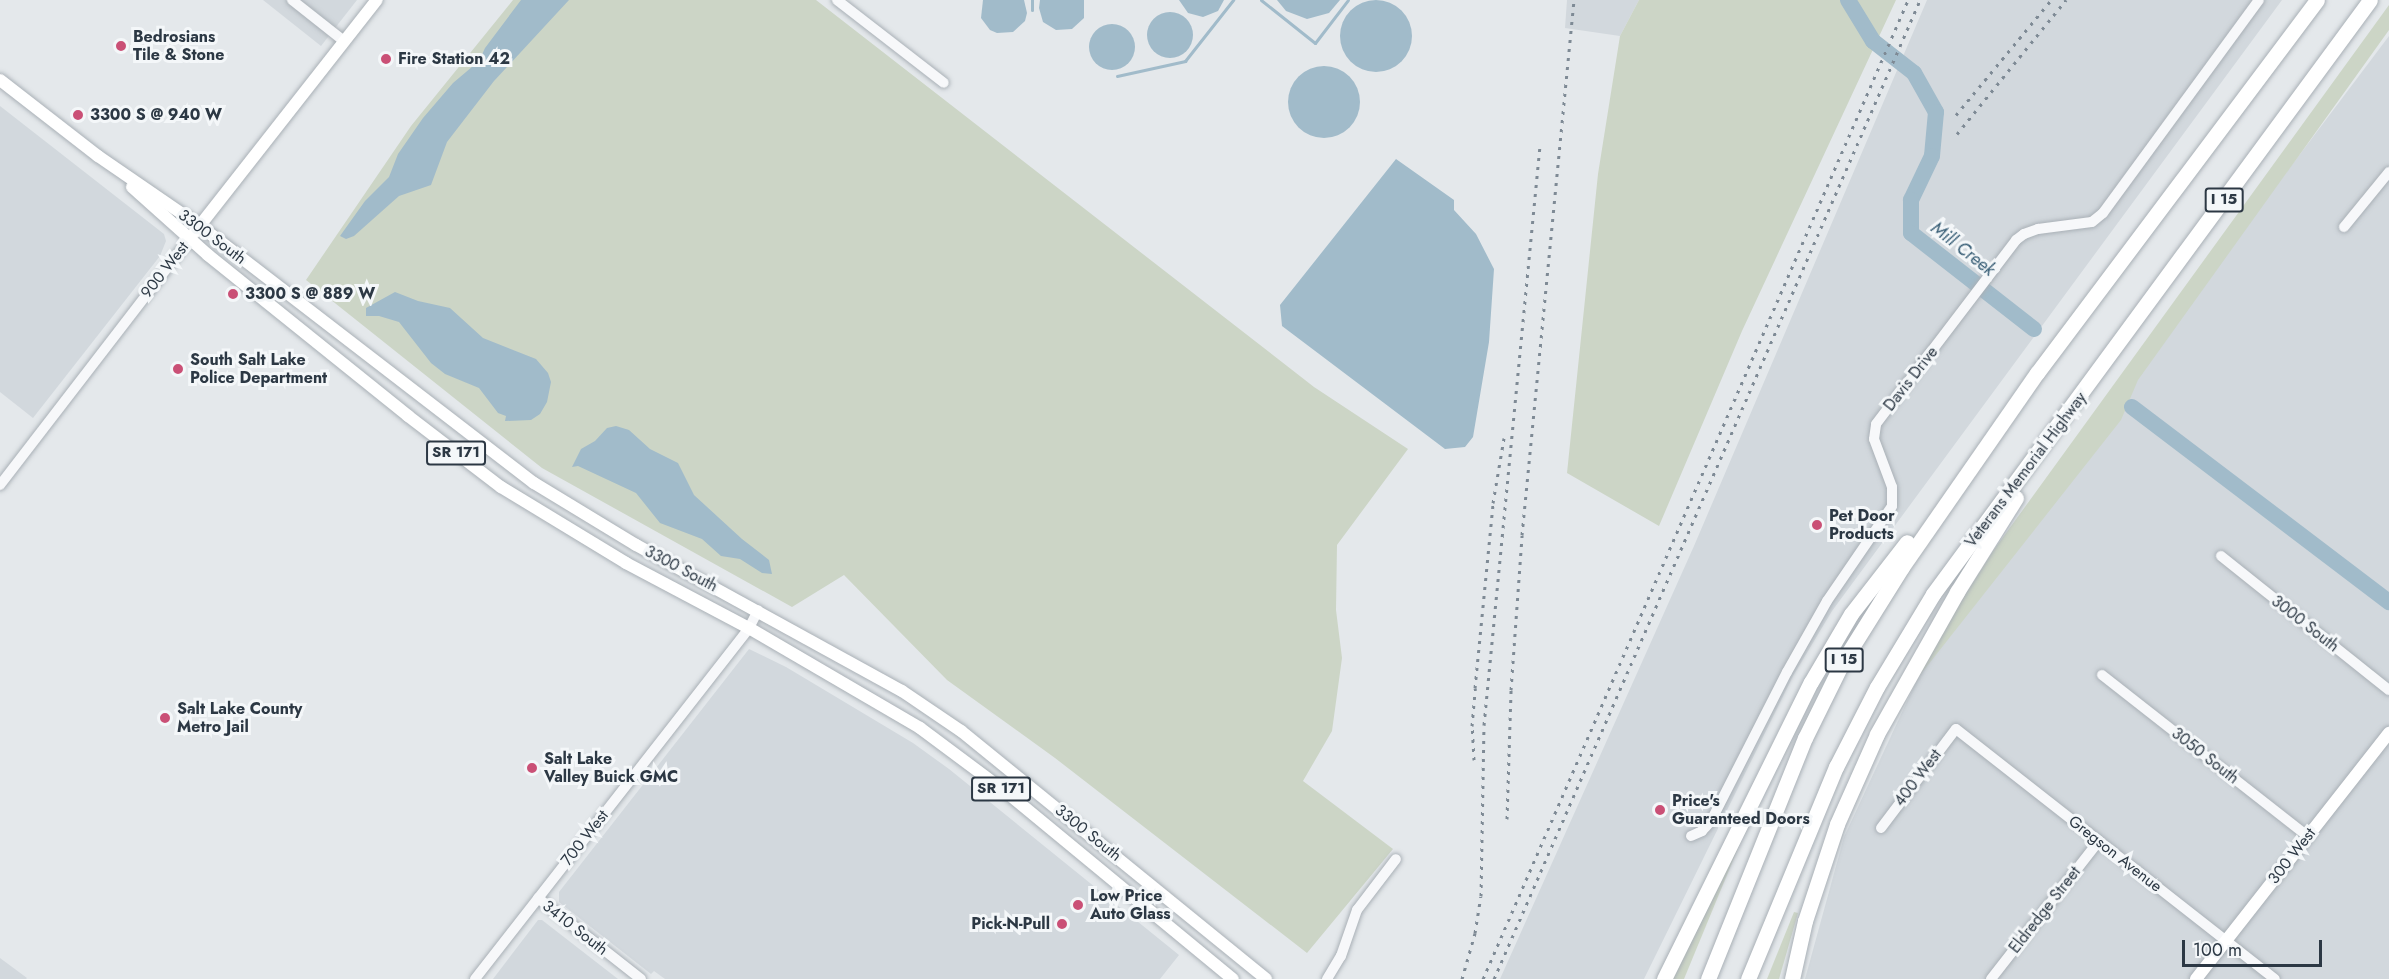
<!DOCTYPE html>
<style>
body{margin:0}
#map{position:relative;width:2389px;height:979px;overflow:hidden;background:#e4e8eb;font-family:Jost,sans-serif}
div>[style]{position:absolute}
.built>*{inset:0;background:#d2d8dd}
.green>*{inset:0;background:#ccd5c6}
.water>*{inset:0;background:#a1bbca}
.round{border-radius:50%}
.stream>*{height:3px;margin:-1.5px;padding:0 1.5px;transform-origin:1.5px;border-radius:1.5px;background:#a1bbca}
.river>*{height:16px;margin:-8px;padding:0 8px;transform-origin:8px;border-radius:8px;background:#a1bbca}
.roads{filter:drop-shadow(0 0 2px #a9b0b6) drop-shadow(0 0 2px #a9b0b6)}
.minor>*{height:10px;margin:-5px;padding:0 5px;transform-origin:5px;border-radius:5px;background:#f7f8fa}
.major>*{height:12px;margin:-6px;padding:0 6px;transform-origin:6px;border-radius:6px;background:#fff}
.highway>*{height:15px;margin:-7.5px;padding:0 7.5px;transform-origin:7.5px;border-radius:7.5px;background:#fff}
.rail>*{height:3px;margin-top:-1.5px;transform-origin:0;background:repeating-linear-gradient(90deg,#7e8a95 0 3px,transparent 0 9px)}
.dots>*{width:16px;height:16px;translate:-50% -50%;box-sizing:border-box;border:3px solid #f4f7f9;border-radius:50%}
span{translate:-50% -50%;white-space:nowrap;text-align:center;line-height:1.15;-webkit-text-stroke:6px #f4f7f9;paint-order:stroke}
.shield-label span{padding:2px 4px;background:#f4f7f9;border:2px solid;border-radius:4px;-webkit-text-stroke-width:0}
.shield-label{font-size:15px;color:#2c3844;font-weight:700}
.poi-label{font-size:16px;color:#2c3844;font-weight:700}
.left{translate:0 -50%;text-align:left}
.right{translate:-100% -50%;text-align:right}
.street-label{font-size:16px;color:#2c3844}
.water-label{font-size:18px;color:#385e76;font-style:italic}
.scale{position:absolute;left:2182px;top:940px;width:140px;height:27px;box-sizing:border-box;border:3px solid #2c3844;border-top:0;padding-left:8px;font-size:18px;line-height:21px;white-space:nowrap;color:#2c3844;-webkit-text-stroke:4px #f4f7f9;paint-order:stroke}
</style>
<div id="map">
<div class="built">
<div style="clip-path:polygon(263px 0,357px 0,321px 46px)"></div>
<div style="clip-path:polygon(1567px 0,1639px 0,1620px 36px,1565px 28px)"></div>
<div style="clip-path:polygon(1927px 0,2282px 0,1832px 611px,1793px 676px,1644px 979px,1500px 979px,1694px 546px)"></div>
<div style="clip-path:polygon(2389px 36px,2389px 979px,1805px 979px,1844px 837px,1924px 665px,2111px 405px)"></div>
<div style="clip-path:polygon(0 106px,164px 234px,166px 241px,160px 256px,33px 418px,0 392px)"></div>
<div style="clip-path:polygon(749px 649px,786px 667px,913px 743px,949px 769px,1179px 955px,1160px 979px,665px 979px,654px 971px,651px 974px,559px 902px,559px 892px)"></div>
<div style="clip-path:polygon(538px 920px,542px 920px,618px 979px,493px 979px)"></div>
<div style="clip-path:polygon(0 958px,27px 978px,26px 979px,0 979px)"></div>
</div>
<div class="green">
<div style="clip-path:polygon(513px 0,816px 0,1314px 387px,1408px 449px,1337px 545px,1336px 610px,1342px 658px,1332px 731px,1303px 781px,1393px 849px,1307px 953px,1055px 758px,947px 680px,844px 575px,792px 607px,542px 468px,306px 280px,411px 126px)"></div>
<div style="clip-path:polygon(1639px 0,1896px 0,1742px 331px,1659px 526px,1567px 473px,1598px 174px,1620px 36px)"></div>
<div style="clip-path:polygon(2389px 5px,2389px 30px,2138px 380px,2121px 420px,1913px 684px,1956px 609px,1993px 551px)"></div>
<div style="clip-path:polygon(1741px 841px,1684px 979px,1673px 979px,1691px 940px)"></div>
<div style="clip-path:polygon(1794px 912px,1798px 913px,1779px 979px,1767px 979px)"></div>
</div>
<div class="water">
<div style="clip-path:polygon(521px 0,569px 0,494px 81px,447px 142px,431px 185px,399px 196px,354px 236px,346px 239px,340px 236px,365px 201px,389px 177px,398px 154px,423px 118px,453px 83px,479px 61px,485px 48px)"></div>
<div style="clip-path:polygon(983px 0,1024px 0,1027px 13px,1025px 21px,1013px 32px,997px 33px,990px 30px,981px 18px)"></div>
<div style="clip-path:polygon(1040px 0,1084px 0,1084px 18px,1072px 29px,1056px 30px,1043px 22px,1039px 8px)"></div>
<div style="clip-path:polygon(1179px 0,1224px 0,1218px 11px,1203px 17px,1188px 13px)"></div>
<div style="clip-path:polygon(1277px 0,1340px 0,1329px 13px,1307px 19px,1286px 11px)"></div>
<div class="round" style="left:1340px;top:0;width:72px;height:72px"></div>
<div class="round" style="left:1147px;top:12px;width:46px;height:46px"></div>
<div class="round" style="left:1089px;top:24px;width:46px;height:46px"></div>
<div class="round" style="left:1288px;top:66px;width:72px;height:72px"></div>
<div style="clip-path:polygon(1396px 159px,1454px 200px,1454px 210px,1476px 234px,1494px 269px,1489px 342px,1473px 437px,1465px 447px,1445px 449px,1282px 326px,1280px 305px)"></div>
<div style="clip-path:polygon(395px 292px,418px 301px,450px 308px,483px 338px,536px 359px,548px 373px,551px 382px,547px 402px,540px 414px,531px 420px,505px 421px,506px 416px,498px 413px,479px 388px,445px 374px,431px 363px,399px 322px,379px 316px,366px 316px,366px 308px)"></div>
<div style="clip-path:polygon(616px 426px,629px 430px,650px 449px,678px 463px,694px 495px,742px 539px,769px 560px,772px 574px,762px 573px,740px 559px,721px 556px,702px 539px,660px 523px,636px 493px,578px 466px,572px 467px,581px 449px,595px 441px,607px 428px)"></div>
</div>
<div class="stream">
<div style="left:1032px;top:0;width:10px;rotate:90deg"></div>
<div style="left:1261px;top:0;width:69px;rotate:38.5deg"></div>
<div style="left:1315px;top:43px;width:54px;rotate:-52.5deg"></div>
<div style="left:1117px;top:76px;width:70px;rotate:-12.4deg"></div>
<div style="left:1185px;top:61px;width:78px;rotate:-51.8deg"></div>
</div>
<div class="river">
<div style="left:1848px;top:0;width:48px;rotate:58.6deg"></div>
<div style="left:1873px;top:41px;width:52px;rotate:38deg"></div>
<div style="left:1914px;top:73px;width:45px;rotate:60.6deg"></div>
<div style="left:1936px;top:112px;width:44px;rotate:95.2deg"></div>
<div style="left:1932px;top:156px;width:49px;rotate:115.5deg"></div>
<div style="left:1911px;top:200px;width:33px;rotate:90deg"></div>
<div style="left:1911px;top:233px;width:156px;rotate:38deg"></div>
<div style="left:2132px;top:407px;width:323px;rotate:37.2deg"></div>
</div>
<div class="roads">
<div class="minor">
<div style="left:292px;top:0;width:66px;rotate:38.3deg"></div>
<div style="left:837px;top:0;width:135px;rotate:37.8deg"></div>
<div style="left:2344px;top:227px;width:71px;rotate:-50.7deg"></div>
<div style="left:0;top:485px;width:309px;rotate:-52.4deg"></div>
<div style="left:2221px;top:556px;width:215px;rotate:38.6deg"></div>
<div style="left:2102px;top:675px;width:261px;rotate:38.1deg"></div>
<div style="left:1881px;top:828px;width:124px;rotate:-52.9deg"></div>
<div style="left:1956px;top:729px;width:405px;rotate:38.1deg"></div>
<div style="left:1691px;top:836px;width:12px;rotate:-24deg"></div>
<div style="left:1702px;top:831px;width:13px;rotate:-48deg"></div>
<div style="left:1711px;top:821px;width:167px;rotate:-63deg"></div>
<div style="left:1787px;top:672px;width:81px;rotate:-60.6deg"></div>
<div style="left:1827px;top:601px;width:115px;rotate:-55.6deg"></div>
<div style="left:1892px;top:506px;width:19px;rotate:-90deg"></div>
<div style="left:1892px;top:487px;width:51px;rotate:-110.6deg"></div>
<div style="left:1874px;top:439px;width:15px;rotate:-82deg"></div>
<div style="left:1876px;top:424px;width:231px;rotate:-52.7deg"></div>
<div style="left:2016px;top:240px;width:10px;rotate:-37deg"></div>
<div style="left:2024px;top:234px;width:15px;rotate:-20deg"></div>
<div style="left:2038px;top:229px;width:54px;rotate:-7.4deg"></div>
<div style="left:2092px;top:222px;width:14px;rotate:-39deg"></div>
<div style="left:2103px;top:213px;width:264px;rotate:-53.8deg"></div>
<div style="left:538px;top:898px;width:131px;rotate:38.2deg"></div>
<div style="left:475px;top:979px;width:445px;rotate:-52deg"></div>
<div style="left:749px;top:628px;width:20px;rotate:-63deg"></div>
<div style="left:1327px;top:979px;width:27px;rotate:-59deg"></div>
<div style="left:1341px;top:956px;width:49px;rotate:-70.8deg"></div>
<div style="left:1357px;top:910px;width:64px;rotate:-52.6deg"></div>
<div style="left:1991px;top:979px;width:175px;rotate:-52deg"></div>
</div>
<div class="major">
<div style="left:0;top:80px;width:124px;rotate:37.8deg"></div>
<div style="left:98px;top:156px;width:124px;rotate:34.5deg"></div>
<div style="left:200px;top:226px;width:421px;rotate:37.6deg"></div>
<div style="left:534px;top:483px;width:119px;rotate:31.3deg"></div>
<div style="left:636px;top:545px;width:303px;rotate:28.8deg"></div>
<div style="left:902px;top:691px;width:71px;rotate:34.1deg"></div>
<div style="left:961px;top:731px;width:393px;rotate:39.1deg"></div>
<div style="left:132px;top:187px;width:102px;rotate:41.8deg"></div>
<div style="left:208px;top:255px;width:257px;rotate:38.8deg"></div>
<div style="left:408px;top:416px;width:117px;rotate:37.4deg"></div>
<div style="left:501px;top:487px;width:146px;rotate:31.3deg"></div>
<div style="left:626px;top:563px;width:139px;rotate:27.9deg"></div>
<div style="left:749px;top:628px;width:198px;rotate:30.3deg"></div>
<div style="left:920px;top:728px;width:107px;rotate:36.7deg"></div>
<div style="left:1006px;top:792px;width:294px;rotate:39.5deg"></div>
<div style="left:194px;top:233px;width:296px;rotate:-51.9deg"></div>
<div style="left:2196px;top:979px;width:313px;rotate:-51.9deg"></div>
</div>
<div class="highway">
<div style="left:1664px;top:979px;width:331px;rotate:-63.7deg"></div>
<div style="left:1811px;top:682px;width:79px;rotate:-59.5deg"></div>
<div style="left:1851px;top:614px;width:91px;rotate:-52.1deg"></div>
<div style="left:1708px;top:979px;width:260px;rotate:-68.1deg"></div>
<div style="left:1805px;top:738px;width:84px;rotate:-63.7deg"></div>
<div style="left:1842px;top:663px;width:113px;rotate:-58deg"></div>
<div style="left:1902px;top:567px;width:236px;rotate:-55.2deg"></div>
<div style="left:2037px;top:373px;width:466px;rotate:-53.1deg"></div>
<div style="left:1748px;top:979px;width:230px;rotate:-67.5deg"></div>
<div style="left:1836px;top:767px;width:90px;rotate:-62.9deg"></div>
<div style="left:1877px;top:687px;width:109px;rotate:-58.9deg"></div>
<div style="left:1933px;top:594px;width:737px;rotate:-53.66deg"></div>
<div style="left:1792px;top:979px;width:59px;rotate:-77.4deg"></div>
<div style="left:1805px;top:921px;width:102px;rotate:-71.7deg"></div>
<div style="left:1837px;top:824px;width:98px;rotate:-66deg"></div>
<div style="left:1877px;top:734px;width:163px;rotate:-60.6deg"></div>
<div style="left:1957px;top:592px;width:111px;rotate:-57.9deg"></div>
</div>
</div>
<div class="rail">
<div style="left:1956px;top:115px;width:149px;rotate:-50.4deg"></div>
<div style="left:1957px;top:134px;width:173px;rotate:-50.9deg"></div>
<div style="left:1474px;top:760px;width:34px;rotate:-93deg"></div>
<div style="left:1472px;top:726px;width:38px;rotate:-85deg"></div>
<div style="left:1475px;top:688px;width:186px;rotate:-84.4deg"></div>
<div style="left:1493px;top:503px;width:66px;rotate:-80.4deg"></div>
<div style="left:1507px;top:819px;width:129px;rotate:-88.2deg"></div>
<div style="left:1511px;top:690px;width:155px;rotate:-85.9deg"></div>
<div style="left:1522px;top:535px;width:538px;rotate:-84.45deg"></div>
<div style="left:1462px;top:979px;width:48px;rotate:-74.2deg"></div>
<div style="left:1475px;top:933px;width:37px;rotate:-81deg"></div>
<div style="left:1481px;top:896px;width:171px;rotate:-89deg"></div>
<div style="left:1484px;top:725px;width:582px;rotate:-84.48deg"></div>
<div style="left:1483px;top:979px;width:1067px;rotate:-66.53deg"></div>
<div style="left:1494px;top:979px;width:1068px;rotate:-66.48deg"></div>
</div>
<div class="dots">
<div style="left:121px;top:46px;background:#ca5076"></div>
<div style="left:386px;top:59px;background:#ca5076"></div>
<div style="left:78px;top:115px;background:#ca5076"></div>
<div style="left:233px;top:294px;background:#ca5076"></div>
<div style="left:178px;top:369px;background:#ca5076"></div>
<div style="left:1817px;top:525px;background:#ca5076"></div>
<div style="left:165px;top:718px;background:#ca5076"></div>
<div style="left:532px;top:768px;background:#ca5076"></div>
<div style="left:1660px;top:810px;background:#ca5076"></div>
<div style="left:1078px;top:905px;background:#ca5076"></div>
<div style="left:1062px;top:924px;background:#ca5076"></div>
</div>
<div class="shield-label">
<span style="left:2224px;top:200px">I 15</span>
<span style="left:456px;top:453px">SR 171</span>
<span style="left:1844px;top:660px">I 15</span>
<span style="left:1001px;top:789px">SR 171</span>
</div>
<div class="poi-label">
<span class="left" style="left:133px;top:46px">Bedrosians<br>Tile &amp; Stone</span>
<span class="left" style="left:398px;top:59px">Fire Station 42</span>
<span class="left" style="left:90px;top:115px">3300 S @ 940 W</span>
<span class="left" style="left:245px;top:294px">3300 S @ 889 W</span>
<span class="left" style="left:190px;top:369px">South Salt Lake<br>Police Department</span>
<span class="left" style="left:1829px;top:525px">Pet Door<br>Products</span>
<span class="left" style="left:177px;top:718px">Salt Lake County<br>Metro Jail</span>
<span class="left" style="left:544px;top:768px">Salt Lake<br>Valley Buick GMC</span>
<span class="left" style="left:1672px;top:810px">Price's<br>Guaranteed Doors</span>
<span class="left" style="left:1090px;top:905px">Low Price<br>Auto Glass</span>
<span class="right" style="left:1050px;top:924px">Pick-N-Pull</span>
</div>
<div class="street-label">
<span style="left:212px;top:237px;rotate:37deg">3300 South</span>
<span style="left:165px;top:270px;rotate:-52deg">900 West</span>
<span style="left:1911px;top:379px;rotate:-52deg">Davis Drive</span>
<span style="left:2026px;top:470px;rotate:-53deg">Veterans Memorial Highway</span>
<span style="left:681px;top:569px;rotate:28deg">3300 South</span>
<span style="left:2305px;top:624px;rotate:38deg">3000 South</span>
<span style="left:2205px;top:756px;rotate:38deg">3050 South</span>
<span style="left:1918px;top:778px;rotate:-53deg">400 West</span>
<span style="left:1088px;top:833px;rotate:39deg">3300 South</span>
<span style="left:585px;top:838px;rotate:-52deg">700 West</span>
<span style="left:2115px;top:854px;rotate:38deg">Gregson Avenue</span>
<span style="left:2292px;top:856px;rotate:-52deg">300 West</span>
<span style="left:2045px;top:910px;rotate:-52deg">Eldredge Street</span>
<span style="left:575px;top:928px;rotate:38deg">3410 South</span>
</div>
<div class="water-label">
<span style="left:1963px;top:249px;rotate:38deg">Mill Creek</span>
</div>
<div class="scale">100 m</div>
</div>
